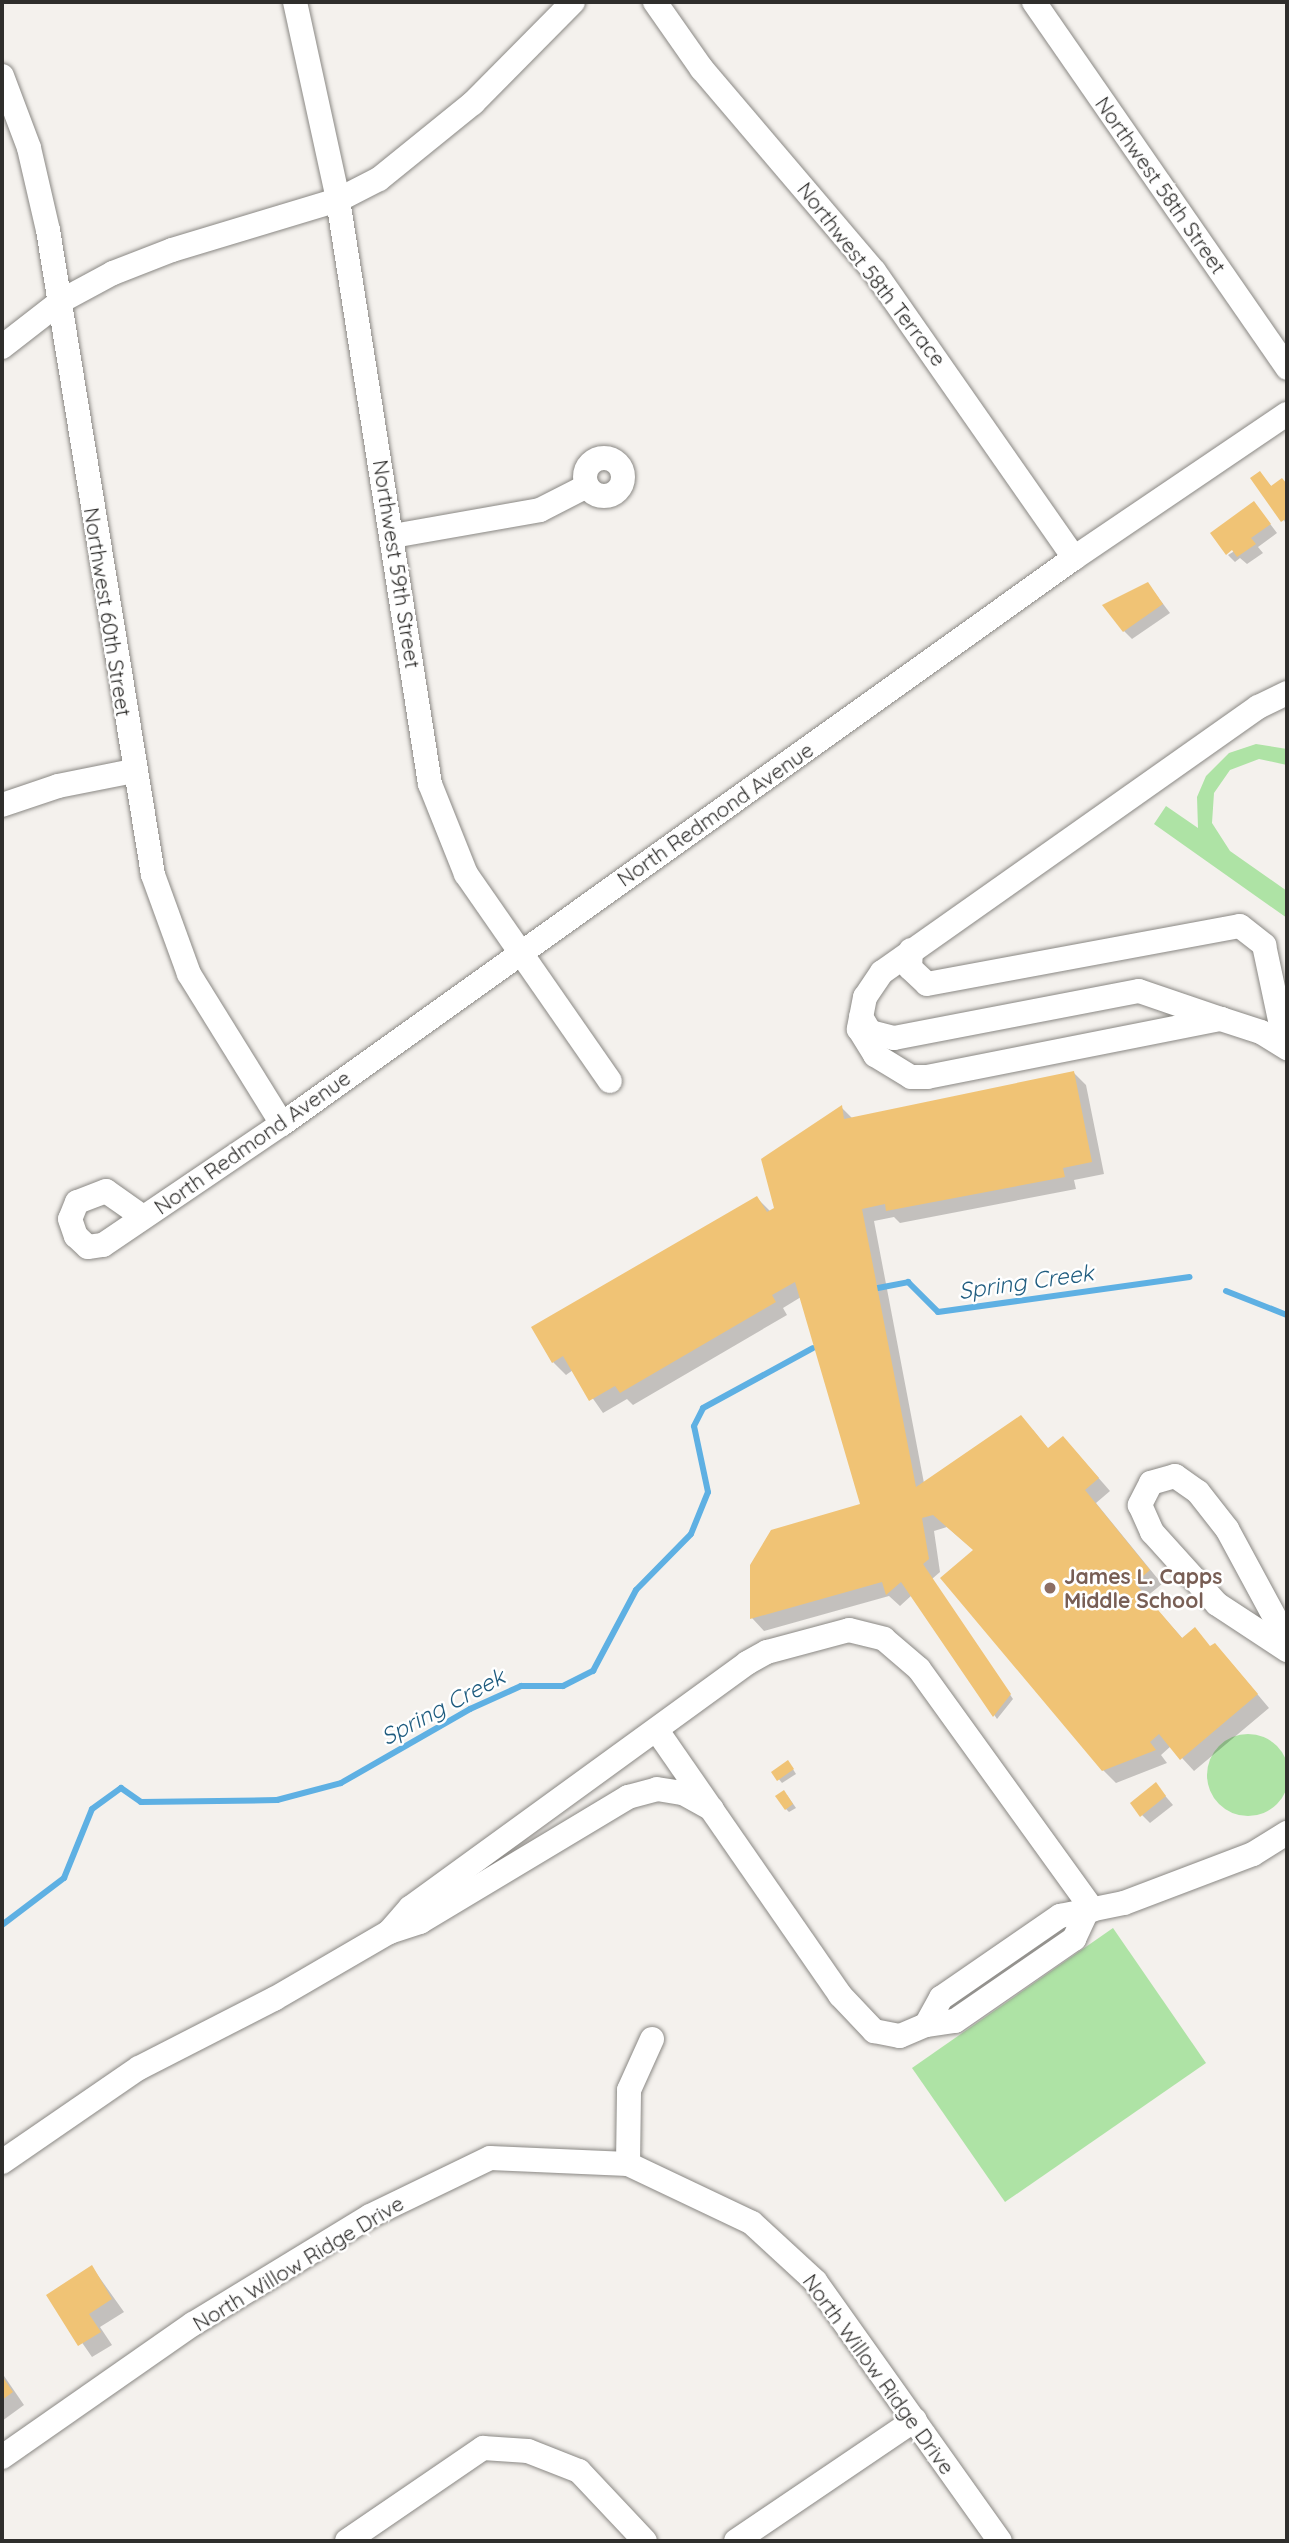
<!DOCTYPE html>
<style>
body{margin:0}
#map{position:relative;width:1289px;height:2543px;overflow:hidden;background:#f4f1ed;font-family:Quicksand,sans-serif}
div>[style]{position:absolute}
.green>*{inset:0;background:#aee3a5}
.round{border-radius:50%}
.shadow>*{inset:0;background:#0003}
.stream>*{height:6px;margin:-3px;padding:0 3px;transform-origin:3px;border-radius:3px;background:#5eb0e3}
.building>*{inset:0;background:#f0c375}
.roads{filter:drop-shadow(0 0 2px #8a8884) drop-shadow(0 0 2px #8a8884)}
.minor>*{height:24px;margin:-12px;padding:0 12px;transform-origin:12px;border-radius:12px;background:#fff}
.minor>.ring{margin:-12px;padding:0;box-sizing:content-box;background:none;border:24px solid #fff;border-radius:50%}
.dots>*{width:19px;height:19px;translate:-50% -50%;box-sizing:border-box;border:4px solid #fff;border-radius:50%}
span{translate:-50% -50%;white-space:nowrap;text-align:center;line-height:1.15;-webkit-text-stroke:5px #fff;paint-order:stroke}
.street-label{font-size:21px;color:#2f2e2c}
.education-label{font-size:21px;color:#785e54;font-weight:700}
.left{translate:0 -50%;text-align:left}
.water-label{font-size:23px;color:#1f5c7f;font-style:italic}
.frame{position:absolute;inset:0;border:4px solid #2f2e2c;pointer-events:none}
</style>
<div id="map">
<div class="green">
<div style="clip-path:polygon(1256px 744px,1287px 749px,1287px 765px,1259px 759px,1230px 770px,1214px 793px,1212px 823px,1230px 851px,1287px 891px,1287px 918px,1154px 824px,1166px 806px,1198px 828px,1197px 797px,1206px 776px,1229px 753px)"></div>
<div class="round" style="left:1207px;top:1734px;width:82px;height:82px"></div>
<div style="clip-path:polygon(1113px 1928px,1206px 2063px,1005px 2202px,912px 2068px)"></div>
</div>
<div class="shadow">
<div style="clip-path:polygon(1260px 473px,1272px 487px,1287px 486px,1287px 526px)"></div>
<div style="clip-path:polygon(1254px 503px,1277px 533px,1258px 547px,1263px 553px,1247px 564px,1240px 558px,1235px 562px,1228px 555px,1241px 547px)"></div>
<div style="clip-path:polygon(1148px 584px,1170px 613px,1132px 639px,1124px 631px)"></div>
<div style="clip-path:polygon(1074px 1073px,1086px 1085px,1104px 1174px,1074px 1180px,1076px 1189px,900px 1223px,894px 1217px,874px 1221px,924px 1483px,1033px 1430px,1049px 1450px,1075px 1451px,1110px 1491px,1096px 1503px,1162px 1584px,1146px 1597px,1183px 1639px,1227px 1658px,1269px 1708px,1194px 1771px,1171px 1746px,1161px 1755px,1167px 1763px,1116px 1783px,1103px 1770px,975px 1551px,947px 1527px,934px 1531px,940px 1572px,932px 1579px,1013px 1699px,997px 1719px,912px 1595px,900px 1606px,889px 1596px,764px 1631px,752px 1618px,862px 1505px,801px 1297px,783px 1308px,787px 1315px,633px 1405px,627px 1399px,603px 1413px,573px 1370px,566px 1375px,553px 1362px,757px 1198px,771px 1212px,776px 1209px,841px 1107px,853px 1119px)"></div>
<div style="clip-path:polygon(791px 1766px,796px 1774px,782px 1783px,773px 1772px)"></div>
<div style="clip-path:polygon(1156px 1785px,1173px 1805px,1150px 1823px,1142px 1815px)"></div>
<div style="clip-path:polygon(787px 1795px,796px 1808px,789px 1812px,786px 1809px)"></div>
<div style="clip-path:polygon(92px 2267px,124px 2312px,100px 2327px,112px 2345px,92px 2357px,49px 2295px)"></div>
<div style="clip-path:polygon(2px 2373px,24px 2405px,2px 2421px)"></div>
</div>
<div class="stream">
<div style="left:878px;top:1288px;width:31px;rotate:-11deg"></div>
<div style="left:908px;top:1282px;width:42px;rotate:45deg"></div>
<div style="left:938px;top:1312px;width:254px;rotate:-7.9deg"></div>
<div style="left:1226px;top:1291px;width:66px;rotate:21.5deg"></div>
<div style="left:2px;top:1925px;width:78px;rotate:-37.2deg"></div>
<div style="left:64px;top:1878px;width:74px;rotate:-67.9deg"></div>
<div style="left:92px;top:1809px;width:36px;rotate:-36deg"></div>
<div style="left:121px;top:1788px;width:24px;rotate:35deg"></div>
<div style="left:141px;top:1802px;width:136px;rotate:-0.8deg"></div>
<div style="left:277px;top:1800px;width:66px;rotate:-14.9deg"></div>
<div style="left:341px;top:1783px;width:149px;rotate:-29.8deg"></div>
<div style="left:470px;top:1709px;width:56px;rotate:-24.3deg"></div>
<div style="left:521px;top:1686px;width:42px"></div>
<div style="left:563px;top:1686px;width:34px;rotate:-27deg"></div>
<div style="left:593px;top:1671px;width:92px;rotate:-62deg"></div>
<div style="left:636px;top:1590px;width:78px;rotate:-45.5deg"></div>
<div style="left:691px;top:1534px;width:45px;rotate:-68deg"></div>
<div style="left:708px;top:1492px;width:67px;rotate:-102deg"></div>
<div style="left:694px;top:1426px;width:20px;rotate:-63deg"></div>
<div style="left:703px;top:1408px;width:125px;rotate:-28.6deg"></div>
</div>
<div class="building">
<div style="clip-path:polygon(1260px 471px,1271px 486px,1282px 478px,1287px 484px,1287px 518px,1281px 522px,1250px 478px)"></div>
<div style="clip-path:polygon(1254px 501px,1271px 524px,1251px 538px,1256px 544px,1237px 557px,1232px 550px,1226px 555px,1210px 533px)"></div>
<div style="clip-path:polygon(1148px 582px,1163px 604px,1123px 632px,1102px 605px)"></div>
<div style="clip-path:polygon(1074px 1071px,1092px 1162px,1063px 1168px,1065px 1177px,886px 1211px,885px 1204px,862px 1209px,916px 1487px,1021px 1415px,1048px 1448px,1063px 1436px,1099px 1478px,1085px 1490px,1150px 1570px,1135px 1583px,1182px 1638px,1195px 1627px,1210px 1646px,1215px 1643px,1258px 1694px,1180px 1760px,1159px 1734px,1150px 1742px,1156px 1750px,1102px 1771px,940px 1578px,973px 1550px,933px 1515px,922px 1518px,929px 1559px,923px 1564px,1011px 1694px,993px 1717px,901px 1582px,886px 1595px,882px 1582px,750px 1619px,750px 1565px,771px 1530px,860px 1504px,795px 1282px,772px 1295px,776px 1302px,620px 1393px,615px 1386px,589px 1401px,563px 1356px,552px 1363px,531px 1327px,757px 1196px,767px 1212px,774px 1208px,761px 1159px,842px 1105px,844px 1119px)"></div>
<div style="clip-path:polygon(788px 1760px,794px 1769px,777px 1781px,771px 1772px)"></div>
<div style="clip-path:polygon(1156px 1782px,1166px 1796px,1140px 1817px,1130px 1803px)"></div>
<div style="clip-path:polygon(784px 1790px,793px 1804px,785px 1810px,775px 1796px)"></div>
<div style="clip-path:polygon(92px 2265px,112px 2299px,89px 2314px,101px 2332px,78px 2346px,46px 2295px)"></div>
<div style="clip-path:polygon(2px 2376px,13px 2392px,2px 2400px)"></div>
</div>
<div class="roads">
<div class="minor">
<div style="left:295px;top:2px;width:203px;rotate:77.7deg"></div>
<div style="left:338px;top:200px;width:591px;rotate:81.05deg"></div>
<div style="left:430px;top:784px;width:97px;rotate:68.2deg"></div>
<div style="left:466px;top:874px;width:252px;rotate:55.2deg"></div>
<div style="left:655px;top:2px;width:82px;rotate:55deg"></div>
<div style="left:702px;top:69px;width:265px;rotate:49.6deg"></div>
<div style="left:874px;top:271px;width:350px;rotate:55.1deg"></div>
<div style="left:1034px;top:2px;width:445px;rotate:55.3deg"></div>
<div style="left:2px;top:76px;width:77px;rotate:69.4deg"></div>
<div style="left:29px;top:148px;width:84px;rotate:77deg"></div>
<div style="left:48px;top:230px;width:653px;rotate:80.75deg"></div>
<div style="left:153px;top:875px;width:105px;rotate:70deg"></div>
<div style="left:189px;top:974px;width:176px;rotate:58.2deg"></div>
<div style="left:2px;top:347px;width:75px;rotate:-37.9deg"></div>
<div style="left:61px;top:301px;width:59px;rotate:-28.3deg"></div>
<div style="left:113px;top:273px;width:63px;rotate:-21.3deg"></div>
<div style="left:172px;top:250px;width:173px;rotate:-16.8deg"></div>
<div style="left:338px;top:200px;width:46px;rotate:-27.1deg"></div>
<div style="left:379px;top:179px;width:121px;rotate:-39deg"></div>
<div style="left:473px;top:103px;width:142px;rotate:-45.3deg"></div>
<div class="ring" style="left:585px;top:458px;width:14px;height:14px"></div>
<div style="left:393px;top:536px;width:149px;rotate:-10deg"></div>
<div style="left:540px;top:510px;width:53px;rotate:-27.1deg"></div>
<div style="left:1287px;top:693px;width:32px;rotate:154deg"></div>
<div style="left:1258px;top:707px;width:460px;rotate:144.8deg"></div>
<div style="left:882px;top:972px;width:30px;rotate:124deg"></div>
<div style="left:865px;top:997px;width:33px;rotate:101deg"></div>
<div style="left:859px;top:1029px;width:31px;rotate:58deg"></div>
<div style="left:875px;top:1055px;width:42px;rotate:31.4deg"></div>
<div style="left:911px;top:1077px;width:16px"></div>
<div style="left:927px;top:1077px;width:300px;rotate:-11.2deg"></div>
<div style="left:1221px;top:1019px;width:42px;rotate:18deg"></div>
<div style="left:1261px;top:1032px;width:31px;rotate:32deg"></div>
<div style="left:2px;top:805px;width:59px;rotate:-18.7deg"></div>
<div style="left:58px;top:786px;width:76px;rotate:-11.3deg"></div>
<div style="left:911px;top:950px;width:18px;rotate:93deg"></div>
<div style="left:910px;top:968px;width:23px;rotate:43deg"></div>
<div style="left:927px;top:984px;width:318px;rotate:-10.5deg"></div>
<div style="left:1240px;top:926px;width:31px;rotate:38deg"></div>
<div style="left:1264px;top:945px;width:82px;rotate:78deg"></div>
<div style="left:1281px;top:1025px;width:17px;rotate:97deg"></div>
<div style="left:861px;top:1017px;width:17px;rotate:59deg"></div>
<div style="left:870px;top:1032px;width:25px;rotate:14deg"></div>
<div style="left:894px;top:1038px;width:249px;rotate:-10.9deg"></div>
<div style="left:1139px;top:991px;width:83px;rotate:18.9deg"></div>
<div style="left:143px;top:1217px;width:45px;rotate:-144.9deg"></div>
<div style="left:106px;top:1191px;width:31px;rotate:159deg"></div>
<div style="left:77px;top:1202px;width:18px;rotate:112deg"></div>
<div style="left:70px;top:1219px;width:18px;rotate:71deg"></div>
<div style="left:76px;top:1236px;width:16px;rotate:43deg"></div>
<div style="left:88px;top:1247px;width:15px;rotate:-8deg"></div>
<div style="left:103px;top:1245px;width:216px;rotate:-34.1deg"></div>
<div style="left:282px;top:1124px;width:973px;rotate:-35.55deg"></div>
<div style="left:1074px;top:558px;width:257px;rotate:-34.1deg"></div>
<div style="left:1287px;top:1640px;width:126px;rotate:-118.4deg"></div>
<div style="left:1227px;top:1529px;width:47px;rotate:-128.1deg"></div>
<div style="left:1198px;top:1492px;width:28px;rotate:-145deg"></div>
<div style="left:1175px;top:1476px;width:25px;rotate:164deg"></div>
<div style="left:1151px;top:1483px;width:25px;rotate:117deg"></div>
<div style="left:1140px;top:1505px;width:30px;rotate:66deg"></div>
<div style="left:1152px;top:1532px;width:97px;rotate:47.9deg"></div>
<div style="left:1217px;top:1604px;width:84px;rotate:33.3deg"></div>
<div style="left:658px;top:1732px;width:320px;rotate:55.3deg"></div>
<div style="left:840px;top:1995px;width:50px;rotate:46.6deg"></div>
<div style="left:874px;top:2031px;width:26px;rotate:11deg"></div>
<div style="left:900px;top:2036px;width:28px;rotate:-23deg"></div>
<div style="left:926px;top:2025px;width:29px;rotate:-8deg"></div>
<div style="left:955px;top:2021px;width:145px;rotate:-34.6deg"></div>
<div style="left:1074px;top:1939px;width:26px;rotate:-65deg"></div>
<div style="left:389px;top:1932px;width:32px;rotate:-49deg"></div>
<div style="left:410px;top:1908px;width:417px;rotate:-36deg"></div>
<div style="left:747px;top:1663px;width:23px;rotate:-29deg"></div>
<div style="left:767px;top:1652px;width:85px;rotate:-15deg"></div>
<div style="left:849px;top:1630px;width:36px;rotate:14deg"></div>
<div style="left:884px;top:1639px;width:46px;rotate:40.6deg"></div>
<div style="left:919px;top:1669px;width:297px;rotate:54.2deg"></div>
<div style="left:926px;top:2025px;width:31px;rotate:-61deg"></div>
<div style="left:941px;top:1998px;width:145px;rotate:-34.6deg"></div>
<div style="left:1060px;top:1916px;width:65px;rotate:-11.5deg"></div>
<div style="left:1124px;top:1903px;width:138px;rotate:-20.8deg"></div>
<div style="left:1253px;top:1854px;width:40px;rotate:-32deg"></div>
<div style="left:2px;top:2162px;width:166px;rotate:-34.5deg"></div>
<div style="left:139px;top:2068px;width:152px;rotate:-27.1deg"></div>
<div style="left:274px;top:1999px;width:133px;rotate:-30.2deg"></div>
<div style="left:389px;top:1932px;width:33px;rotate:-18deg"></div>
<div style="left:420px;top:1922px;width:243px;rotate:-31deg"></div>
<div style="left:628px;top:1797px;width:30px;rotate:-15deg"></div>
<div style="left:657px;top:1789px;width:26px;rotate:9deg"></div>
<div style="left:683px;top:1793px;width:33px;rotate:29deg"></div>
<div style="left:628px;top:2164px;width:74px;rotate:-89.2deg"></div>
<div style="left:629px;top:2090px;width:56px;rotate:-65.7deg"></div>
<div style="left:2px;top:2457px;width:233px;rotate:-34.9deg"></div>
<div style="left:193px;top:2324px;width:207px;rotate:-31.4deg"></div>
<div style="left:370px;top:2216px;width:133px;rotate:-25.8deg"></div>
<div style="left:490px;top:2158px;width:138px;rotate:2.5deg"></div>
<div style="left:628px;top:2164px;width:137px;rotate:25.4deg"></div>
<div style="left:752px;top:2223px;width:86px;rotate:42.6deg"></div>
<div style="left:815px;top:2281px;width:319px;rotate:54.6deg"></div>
<div style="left:347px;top:2541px;width:165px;rotate:-34.4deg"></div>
<div style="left:483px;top:2448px;width:45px;rotate:3.8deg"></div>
<div style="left:528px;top:2451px;width:55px;rotate:21.4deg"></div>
<div style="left:579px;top:2471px;width:96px;rotate:46.7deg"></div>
<div style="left:736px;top:2541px;width:216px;rotate:-34.1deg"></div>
</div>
</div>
<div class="dots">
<div style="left:1050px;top:1588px;background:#8d6e63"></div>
</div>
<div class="street-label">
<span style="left:1161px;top:185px;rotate:55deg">Northwest 58th Street</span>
<span style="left:872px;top:274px;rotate:52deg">Northwest 58th Terrace</span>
<span style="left:397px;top:564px;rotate:81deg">Northwest 59th Street</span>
<span style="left:108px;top:612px;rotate:81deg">Northwest 60th Street</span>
<span style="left:715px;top:814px;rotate:-35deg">North Redmond Avenue</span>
<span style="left:252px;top:1142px;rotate:-35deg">North Redmond Avenue</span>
<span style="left:298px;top:2263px;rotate:-31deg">North Willow Ridge Drive</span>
<span style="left:879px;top:2374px;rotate:54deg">North Willow Ridge Drive</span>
</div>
<div class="education-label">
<span class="left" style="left:1064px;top:1588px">James L. Capps<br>Middle School</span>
</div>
<div class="water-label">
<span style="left:1026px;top:1282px;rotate:-8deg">Spring Creek</span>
<span style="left:443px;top:1707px;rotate:-28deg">Spring Creek</span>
</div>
<div class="frame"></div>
</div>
